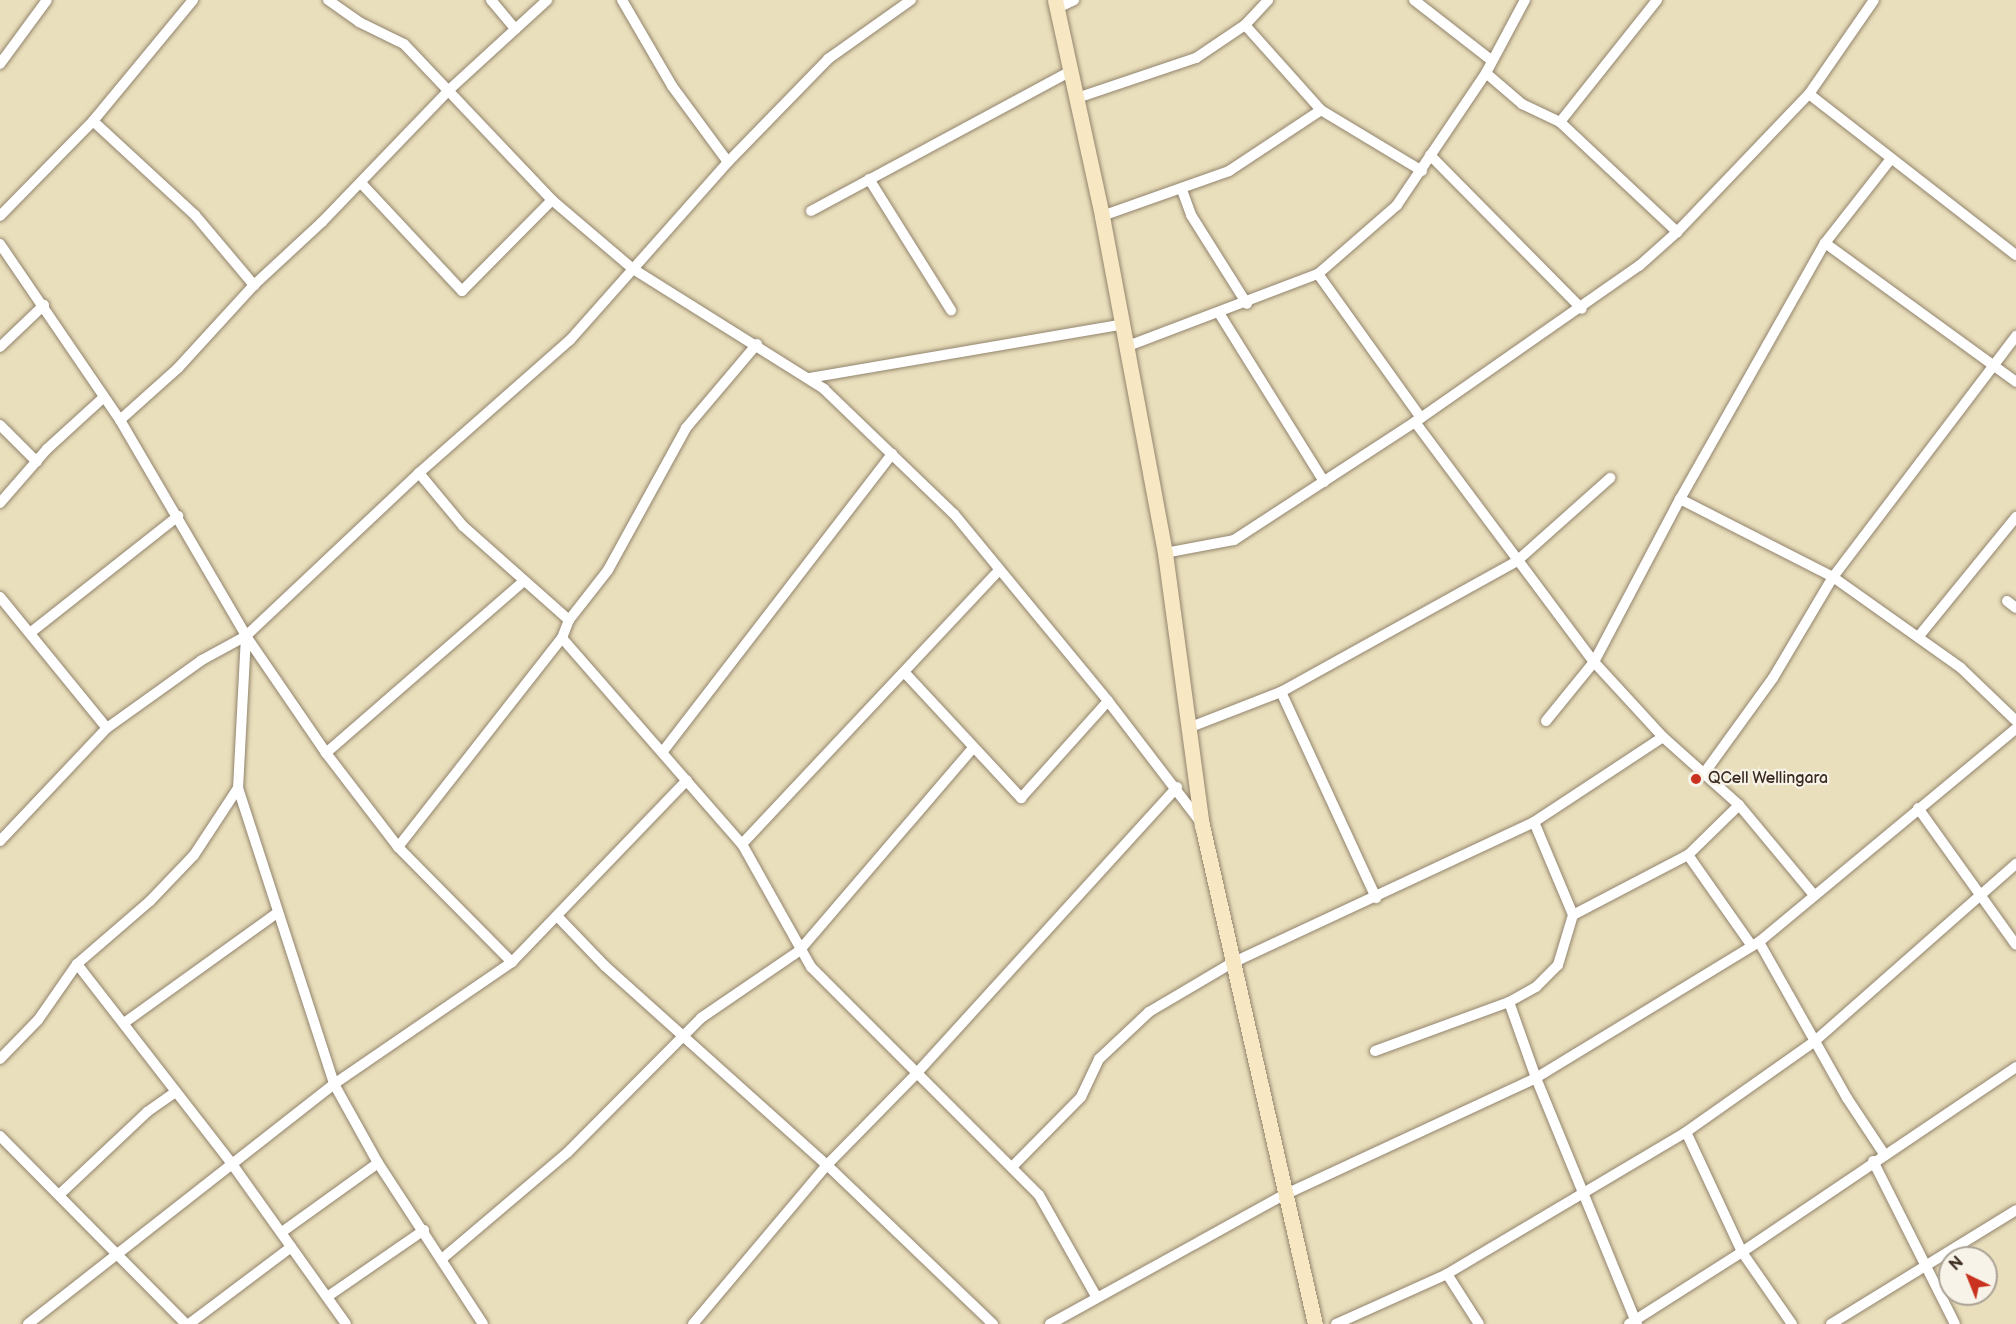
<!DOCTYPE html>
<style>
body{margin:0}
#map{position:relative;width:2016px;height:1324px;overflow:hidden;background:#eadfbc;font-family:"Balsamiq Sans",sans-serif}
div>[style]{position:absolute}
.roads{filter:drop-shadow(0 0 2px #92846d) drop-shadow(0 0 2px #92846d)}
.street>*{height:10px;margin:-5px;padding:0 5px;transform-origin:5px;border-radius:5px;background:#fff}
.secondary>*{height:15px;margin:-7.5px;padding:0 7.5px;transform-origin:7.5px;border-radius:7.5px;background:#f7e8c3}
.dots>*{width:16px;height:16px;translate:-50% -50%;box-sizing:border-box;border:3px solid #f7f3e8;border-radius:50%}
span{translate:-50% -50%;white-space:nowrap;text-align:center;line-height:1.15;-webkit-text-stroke:4.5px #f7f3e8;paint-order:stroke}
.poi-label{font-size:16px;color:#3b2a1e}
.left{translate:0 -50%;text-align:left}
.north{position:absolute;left:1938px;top:1246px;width:60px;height:60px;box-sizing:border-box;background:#f7f3e8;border:2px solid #aca397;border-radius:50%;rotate:317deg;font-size:16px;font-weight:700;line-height:24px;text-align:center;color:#3b2a1e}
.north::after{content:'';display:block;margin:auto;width:21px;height:27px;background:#c8321e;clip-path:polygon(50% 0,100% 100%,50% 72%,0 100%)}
</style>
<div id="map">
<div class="roads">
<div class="street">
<div style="left:328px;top:0;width:38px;rotate:35deg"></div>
<div style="left:359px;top:22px;width:50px;rotate:26.1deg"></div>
<div style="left:404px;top:44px;width:215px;rotate:46.5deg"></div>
<div style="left:552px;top:200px;width:106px;rotate:40.4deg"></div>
<div style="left:633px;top:269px;width:226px;rotate:32.1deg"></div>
<div style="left:824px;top:389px;width:180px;rotate:43.9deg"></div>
<div style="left:954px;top:514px;width:242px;rotate:50.5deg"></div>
<div style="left:1108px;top:701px;width:150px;rotate:52.6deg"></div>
<div style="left:491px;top:0;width:38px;rotate:50deg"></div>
<div style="left:622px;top:0;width:99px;rotate:59.8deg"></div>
<div style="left:672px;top:86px;width:94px;rotate:53.6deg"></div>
<div style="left:1414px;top:0;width:98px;rotate:37.9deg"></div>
<div style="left:1057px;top:8px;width:19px;rotate:-25deg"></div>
<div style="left:1245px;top:25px;width:114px;rotate:48.2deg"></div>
<div style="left:1321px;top:110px;width:118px;rotate:31.1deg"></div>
<div style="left:0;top:64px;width:79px;rotate:-53.7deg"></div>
<div style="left:1486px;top:73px;width:48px;rotate:40.7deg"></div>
<div style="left:1522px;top:104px;width:42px;rotate:25.3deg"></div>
<div style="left:1560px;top:122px;width:161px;rotate:43.2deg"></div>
<div style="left:1809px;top:94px;width:262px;rotate:37.9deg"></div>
<div style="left:1077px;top:98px;width:126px;rotate:-18.6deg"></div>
<div style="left:1196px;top:58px;width:59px;rotate:-34deg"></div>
<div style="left:1245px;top:25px;width:34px;rotate:-47deg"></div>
<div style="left:93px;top:121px;width:139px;rotate:42.7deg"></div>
<div style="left:195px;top:215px;width:92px;rotate:49.9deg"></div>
<div style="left:1560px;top:122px;width:156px;rotate:-51.5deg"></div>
<div style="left:1430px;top:155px;width:216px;rotate:45.4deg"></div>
<div style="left:869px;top:179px;width:155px;rotate:58deg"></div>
<div style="left:361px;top:183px;width:148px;rotate:46.9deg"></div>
<div style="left:462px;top:291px;width:128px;rotate:-45.3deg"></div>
<div style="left:1182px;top:190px;width:27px;rotate:70deg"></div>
<div style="left:1191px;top:215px;width:105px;rotate:57.8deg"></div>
<div style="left:811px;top:211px;width:295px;rotate:-28.3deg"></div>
<div style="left:0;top:216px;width:133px;rotate:-45.6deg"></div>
<div style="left:93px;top:121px;width:157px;rotate:-50.4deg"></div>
<div style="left:1102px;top:216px;width:135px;rotate:-19.5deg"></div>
<div style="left:1229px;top:171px;width:110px;rotate:-33.5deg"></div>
<div style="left:1825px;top:243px;width:236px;rotate:36deg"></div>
<div style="left:0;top:244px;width:213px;rotate:55.7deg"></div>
<div style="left:120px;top:420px;width:250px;rotate:59.7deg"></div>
<div style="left:246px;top:636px;width:142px;rotate:55.6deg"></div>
<div style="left:326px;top:753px;width:118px;rotate:52.5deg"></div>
<div style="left:398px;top:847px;width:162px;rotate:45.3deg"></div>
<div style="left:1318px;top:274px;width:177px;rotate:54.4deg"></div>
<div style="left:1219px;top:313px;width:199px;rotate:58.1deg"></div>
<div style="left:1128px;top:346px;width:203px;rotate:-20.8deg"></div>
<div style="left:1318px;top:274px;width:105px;rotate:-41.1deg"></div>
<div style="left:1397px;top:205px;width:159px;rotate:-56deg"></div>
<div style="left:1486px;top:73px;width:83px;rotate:-61.9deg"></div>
<div style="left:0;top:347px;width:61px;rotate:-43.7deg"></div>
<div style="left:809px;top:378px;width:320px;rotate:-9.7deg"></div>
<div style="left:120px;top:420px;width:78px;rotate:-41.9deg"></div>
<div style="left:178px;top:368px;width:113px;rotate:-47.5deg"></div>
<div style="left:254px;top:285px;width:93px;rotate:-42.8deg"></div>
<div style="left:322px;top:222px;width:185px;rotate:-46.1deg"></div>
<div style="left:450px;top:89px;width:132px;rotate:-42.5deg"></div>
<div style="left:1415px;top:422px;width:299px;rotate:53.3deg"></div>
<div style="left:1594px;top:662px;width:102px;rotate:47.4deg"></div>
<div style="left:1663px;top:737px;width:102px;rotate:41.8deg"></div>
<div style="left:1739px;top:805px;width:117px;rotate:50.2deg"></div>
<div style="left:0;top:425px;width:52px;rotate:45deg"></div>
<div style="left:419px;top:473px;width:69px;rotate:50.3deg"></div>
<div style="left:463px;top:526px;width:142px;rotate:41.6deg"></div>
<div style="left:1680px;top:499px;width:172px;rotate:27deg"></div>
<div style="left:1833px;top:577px;width:157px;rotate:35.4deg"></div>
<div style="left:1961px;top:668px;width:76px;rotate:43.9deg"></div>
<div style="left:0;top:503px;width:72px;rotate:-49deg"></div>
<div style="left:47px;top:449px;width:77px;rotate:-42.4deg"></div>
<div style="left:1165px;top:553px;width:70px;rotate:-10.7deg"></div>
<div style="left:1234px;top:540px;width:216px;rotate:-33.1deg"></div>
<div style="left:1415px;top:422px;width:273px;rotate:-34.9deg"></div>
<div style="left:1639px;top:266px;width:51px;rotate:-41.8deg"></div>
<div style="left:1677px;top:232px;width:191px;rotate:-46.3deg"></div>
<div style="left:1809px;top:94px;width:114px;rotate:-55.3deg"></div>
<div style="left:0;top:597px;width:169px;rotate:50.8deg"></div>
<div style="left:2007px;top:601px;width:11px;rotate:38deg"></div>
<div style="left:30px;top:633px;width:189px;rotate:-38.3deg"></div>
<div style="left:246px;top:636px;width:152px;rotate:93deg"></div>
<div style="left:238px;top:788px;width:311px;rotate:72deg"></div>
<div style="left:334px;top:1084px;width:90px;rotate:60.9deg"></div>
<div style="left:378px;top:1163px;width:192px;rotate:56.9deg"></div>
<div style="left:1919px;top:636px;width:154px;rotate:-50.8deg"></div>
<div style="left:562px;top:638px;width:274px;rotate:48.9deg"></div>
<div style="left:742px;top:844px;width:141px;rotate:60.7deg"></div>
<div style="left:811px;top:967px;width:322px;rotate:45deg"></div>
<div style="left:1039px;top:1195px;width:116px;rotate:60.6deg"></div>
<div style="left:905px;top:673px;width:171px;rotate:47.1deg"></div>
<div style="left:1021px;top:798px;width:130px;rotate:-48.1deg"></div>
<div style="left:1281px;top:692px;width:227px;rotate:65.2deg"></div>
<div style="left:1546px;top:721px;width:76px;rotate:-50.9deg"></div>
<div style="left:1594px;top:662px;width:184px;rotate:-62.2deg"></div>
<div style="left:1680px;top:499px;width:294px;rotate:-60.5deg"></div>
<div style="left:1825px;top:243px;width:105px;rotate:-51.9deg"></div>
<div style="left:1188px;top:728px;width:100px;rotate:-21.2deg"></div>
<div style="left:1281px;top:692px;width:270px;rotate:-29deg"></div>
<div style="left:1517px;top:561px;width:125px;rotate:-41.7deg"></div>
<div style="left:664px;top:750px;width:374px;rotate:-52.4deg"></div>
<div style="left:326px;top:753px;width:261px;rotate:-41deg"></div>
<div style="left:1705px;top:772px;width:116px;rotate:-54.1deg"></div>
<div style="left:1773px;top:678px;width:117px;rotate:-59.3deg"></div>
<div style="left:1833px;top:577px;width:303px;rotate:-52.8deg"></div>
<div style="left:1918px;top:808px;width:168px;rotate:54.4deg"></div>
<div style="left:1534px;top:822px;width:101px;rotate:67.2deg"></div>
<div style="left:1573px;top:915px;width:130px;rotate:-27.6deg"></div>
<div style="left:1688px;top:855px;width:71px;rotate:-44.4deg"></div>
<div style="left:0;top:841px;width:156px;rotate:-46.6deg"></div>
<div style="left:107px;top:728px;width:117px;rotate:-35.6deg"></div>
<div style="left:202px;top:660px;width:50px;rotate:-28.6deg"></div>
<div style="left:246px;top:636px;width:238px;rotate:-43.3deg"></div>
<div style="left:419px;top:473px;width:201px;rotate:-41.4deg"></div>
<div style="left:570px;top:340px;width:238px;rotate:-48.4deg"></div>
<div style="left:728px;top:162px;width:144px;rotate:-45.8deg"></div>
<div style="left:828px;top:59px;width:102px;rotate:-35.4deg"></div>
<div style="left:742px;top:844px;width:376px;rotate:-46.8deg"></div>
<div style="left:398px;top:847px;width:266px;rotate:-51.9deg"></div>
<div style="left:562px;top:638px;width:19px;rotate:-69deg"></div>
<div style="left:569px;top:620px;width:63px;rotate:-52deg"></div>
<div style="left:608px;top:570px;width:162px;rotate:-61.2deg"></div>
<div style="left:686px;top:428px;width:110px;rotate:-49.8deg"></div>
<div style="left:1688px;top:855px;width:111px;rotate:54.9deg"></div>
<div style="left:557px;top:916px;width:69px;rotate:46.2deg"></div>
<div style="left:605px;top:966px;width:298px;rotate:41.9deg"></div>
<div style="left:827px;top:1165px;width:230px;rotate:43.8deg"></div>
<div style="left:1759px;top:942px;width:179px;rotate:60.6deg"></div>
<div style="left:1847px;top:1098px;width:67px;rotate:56.5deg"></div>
<div style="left:77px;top:964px;width:253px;rotate:52.2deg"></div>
<div style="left:232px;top:1164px;width:196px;rotate:54.5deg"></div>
<div style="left:1509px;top:1002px;width:81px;rotate:70.4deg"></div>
<div style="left:1536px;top:1078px;width:266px;rotate:67.7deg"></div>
<div style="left:124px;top:1023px;width:188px;rotate:-35.7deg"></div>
<div style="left:1375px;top:1051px;width:143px;rotate:-20.1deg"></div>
<div style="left:1509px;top:1002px;width:31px;rotate:-29deg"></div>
<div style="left:1536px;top:987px;width:31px;rotate:-45deg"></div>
<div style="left:1558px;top:965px;width:52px;rotate:-73.3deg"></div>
<div style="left:0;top:1059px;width:54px;rotate:-45.7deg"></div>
<div style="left:38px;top:1020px;width:68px;rotate:-55.1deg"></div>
<div style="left:77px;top:964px;width:96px;rotate:-40.8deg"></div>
<div style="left:150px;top:901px;width:64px;rotate:-46.3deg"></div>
<div style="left:194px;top:855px;width:80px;rotate:-56.7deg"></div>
<div style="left:0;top:1136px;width:264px;rotate:45.3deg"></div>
<div style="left:1873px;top:1161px;width:182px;rotate:63.3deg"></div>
<div style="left:1012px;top:1167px;width:98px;rotate:-45.4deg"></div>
<div style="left:1081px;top:1097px;width:42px;rotate:-64.7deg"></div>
<div style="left:1099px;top:1059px;width:69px;rotate:-43.2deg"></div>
<div style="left:1149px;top:1012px;width:96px;rotate:-30.6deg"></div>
<div style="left:1232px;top:963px;width:333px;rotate:-25deg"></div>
<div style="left:1534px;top:822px;width:154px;rotate:-33.4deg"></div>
<div style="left:59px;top:1195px;width:121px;rotate:-43.3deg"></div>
<div style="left:147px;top:1112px;width:35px;rotate:-35deg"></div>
<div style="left:282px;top:1232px;width:118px;rotate:-35.7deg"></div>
<div style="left:443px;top:1258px;width:162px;rotate:-40.3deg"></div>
<div style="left:567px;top:1153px;width:190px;rotate:-45.2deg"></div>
<div style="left:701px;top:1018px;width:119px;rotate:-34.4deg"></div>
<div style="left:799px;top:951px;width:266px;rotate:-49.4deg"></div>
<div style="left:1447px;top:1274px;width:59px;rotate:57.4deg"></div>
<div style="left:327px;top:1297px;width:118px;rotate:-34.6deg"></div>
<div style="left:28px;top:1324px;width:389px;rotate:-38.1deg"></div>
<div style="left:334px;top:1084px;width:216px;rotate:-34.4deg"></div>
<div style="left:512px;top:962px;width:252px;rotate:-46.1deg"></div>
<div style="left:189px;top:1324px;width:128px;rotate:-37deg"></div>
<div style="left:693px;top:1324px;width:208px;rotate:-49.9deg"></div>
<div style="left:827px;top:1165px;width:127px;rotate:-45.6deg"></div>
<div style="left:916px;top:1074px;width:388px;rotate:-47.7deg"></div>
<div style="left:1050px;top:1324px;width:267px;rotate:-28.9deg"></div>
<div style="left:1284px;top:1195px;width:278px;rotate:-24.9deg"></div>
<div style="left:1536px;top:1078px;width:261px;rotate:-31.4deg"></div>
<div style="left:1759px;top:942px;width:334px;rotate:-39.7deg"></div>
<div style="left:1336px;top:1324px;width:122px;rotate:-24.2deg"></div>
<div style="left:1447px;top:1274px;width:278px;rotate:-30.7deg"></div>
<div style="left:1686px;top:1132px;width:158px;rotate:-35.2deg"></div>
<div style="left:1815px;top:1041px;width:268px;rotate:-41.4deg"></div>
<div style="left:1629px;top:1324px;width:134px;rotate:-32.5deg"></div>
<div style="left:1742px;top:1252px;width:132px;rotate:-115deg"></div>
<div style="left:1792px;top:1324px;width:88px;rotate:-124.8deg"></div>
<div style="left:1742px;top:1252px;width:331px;rotate:-34deg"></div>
<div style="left:1831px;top:1324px;width:217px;rotate:-31.6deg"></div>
</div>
<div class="secondary">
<div style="left:1055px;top:0;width:221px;rotate:77.7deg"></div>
<div style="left:1102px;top:216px;width:343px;rotate:79.4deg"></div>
<div style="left:1165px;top:553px;width:275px;rotate:82.3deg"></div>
<div style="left:1202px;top:825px;width:512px;rotate:77.24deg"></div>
</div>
</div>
<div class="dots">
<div style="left:1696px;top:779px;background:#c8321e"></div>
</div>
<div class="poi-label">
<span class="left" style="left:1708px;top:779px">QCell Wellingara</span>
</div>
<div class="north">N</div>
</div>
